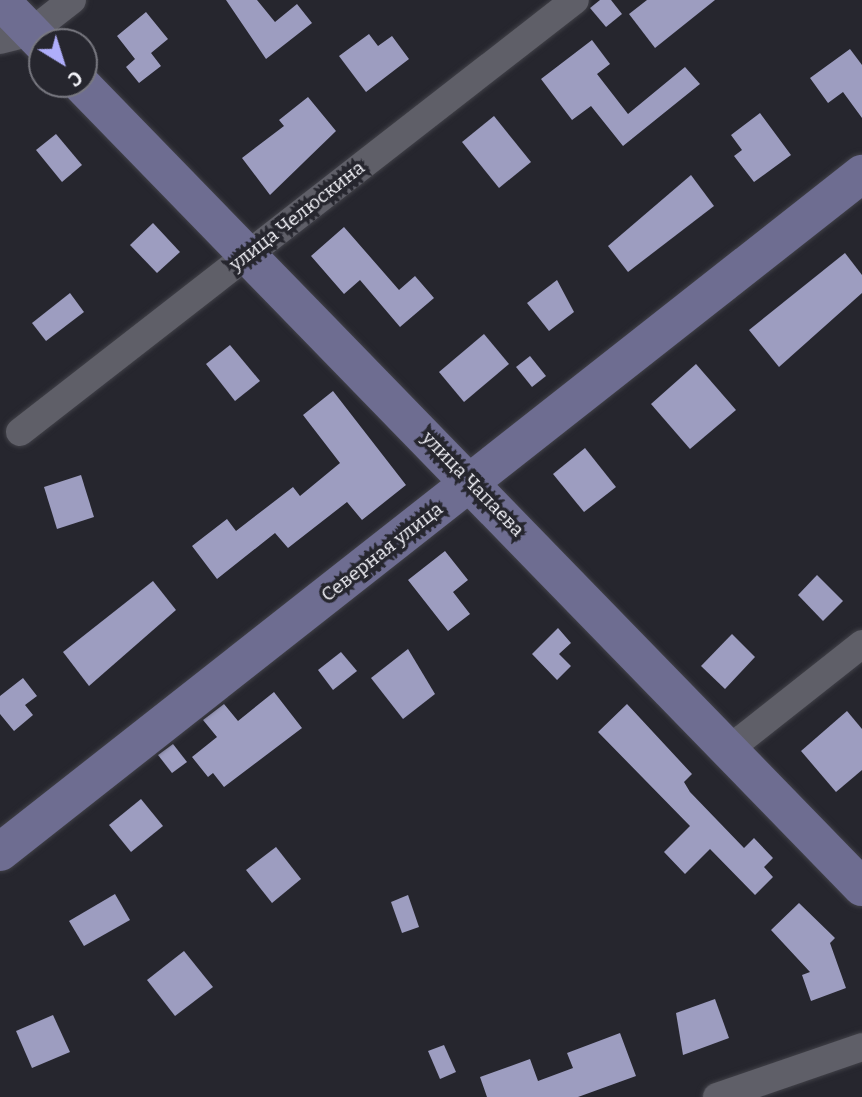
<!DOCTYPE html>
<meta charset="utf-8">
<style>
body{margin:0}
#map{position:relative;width:862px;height:1097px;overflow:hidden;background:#26262e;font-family:Bitter,serif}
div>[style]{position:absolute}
.building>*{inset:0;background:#9d9dc0}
.roads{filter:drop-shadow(0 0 2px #414148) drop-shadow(0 0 2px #414148)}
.street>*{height:28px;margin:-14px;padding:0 14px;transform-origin:14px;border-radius:14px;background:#5f5f68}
.secondary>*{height:38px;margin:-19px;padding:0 19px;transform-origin:19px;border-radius:19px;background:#6e6d91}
span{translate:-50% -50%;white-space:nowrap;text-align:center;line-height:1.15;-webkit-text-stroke:7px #26262e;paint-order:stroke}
.street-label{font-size:19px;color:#f4f4fa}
.north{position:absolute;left:28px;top:28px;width:70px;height:70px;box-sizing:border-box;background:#26262e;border:2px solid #787880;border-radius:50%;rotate:142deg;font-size:19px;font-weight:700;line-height:28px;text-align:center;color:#f4f4fa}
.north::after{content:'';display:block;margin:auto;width:24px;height:32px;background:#afaefa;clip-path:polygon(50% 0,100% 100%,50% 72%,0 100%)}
</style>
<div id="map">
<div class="building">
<div style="clip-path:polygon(226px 0,257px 0,275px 22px,297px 4px,312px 23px,266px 59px)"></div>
<div style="clip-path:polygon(600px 0,611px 0,622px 14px,606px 27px,590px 8px)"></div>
<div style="clip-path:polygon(647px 0,715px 0,655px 48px,629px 14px)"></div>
<div style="clip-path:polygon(146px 12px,168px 39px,151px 53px,161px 66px,139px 83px,126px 67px,135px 59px,117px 36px)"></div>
<div style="clip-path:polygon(369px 34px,378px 46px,392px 36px,409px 59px,366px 92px,339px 56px)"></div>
<div style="clip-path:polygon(592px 40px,610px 64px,597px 74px,628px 114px,685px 67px,700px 84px,623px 146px,591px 106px,572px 120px,541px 79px)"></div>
<div style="clip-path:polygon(850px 49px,862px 65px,862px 118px,843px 92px,828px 103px,810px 78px)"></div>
<div style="clip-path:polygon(308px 97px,336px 131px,270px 195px,242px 158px,284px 126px,279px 120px)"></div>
<div style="clip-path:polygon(760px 113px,791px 155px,754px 182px,734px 156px,742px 150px,731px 135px)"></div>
<div style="clip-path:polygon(494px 116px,531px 162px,499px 188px,462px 142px)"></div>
<div style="clip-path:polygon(56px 134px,82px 165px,62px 182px,36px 150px)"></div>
<div style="clip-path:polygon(691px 175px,714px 206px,628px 272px,608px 246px)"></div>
<div style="clip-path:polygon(153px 223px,180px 252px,157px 273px,130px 245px)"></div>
<div style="clip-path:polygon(344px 227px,399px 290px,415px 276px,434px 298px,400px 327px,360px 280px,344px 294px,311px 256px)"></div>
<div style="clip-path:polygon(845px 253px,862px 275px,862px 293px,779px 367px,749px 330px)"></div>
<div style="clip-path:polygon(557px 280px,574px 312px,549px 331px,527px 303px)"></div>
<div style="clip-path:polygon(70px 293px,84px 312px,46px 341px,32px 323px)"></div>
<div style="clip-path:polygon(484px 334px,509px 364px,464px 402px,439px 372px)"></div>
<div style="clip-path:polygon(230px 345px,260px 381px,235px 401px,206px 364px)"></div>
<div style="clip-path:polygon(530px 356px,546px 376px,532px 387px,516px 367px)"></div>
<div style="clip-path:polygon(696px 364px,736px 410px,690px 449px,651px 404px)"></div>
<div style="clip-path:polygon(333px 391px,406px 485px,362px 520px,347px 502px,288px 548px,275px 533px,217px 579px,192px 546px,227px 519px,236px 531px,293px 487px,300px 496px,340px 463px,303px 415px)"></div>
<div style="clip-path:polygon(585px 448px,616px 487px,584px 512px,553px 474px)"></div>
<div style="clip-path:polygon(81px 475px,94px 517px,57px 529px,44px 487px)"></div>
<div style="clip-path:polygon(445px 551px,468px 580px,453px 592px,470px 614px,448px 631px,408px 580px)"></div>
<div style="clip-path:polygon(817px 575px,843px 601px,823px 621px,798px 595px)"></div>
<div style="clip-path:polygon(153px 581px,176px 610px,89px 686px,63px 652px)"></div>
<div style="clip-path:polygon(558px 628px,571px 643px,559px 654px,571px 666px,557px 680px,532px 654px)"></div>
<div style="clip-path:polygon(732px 634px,755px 657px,725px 689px,701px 666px)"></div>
<div style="clip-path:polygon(408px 649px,435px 694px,403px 719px,371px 678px)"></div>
<div style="clip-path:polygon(341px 652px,357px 671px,333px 690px,318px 670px)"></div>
<div style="clip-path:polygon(23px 678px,37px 696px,25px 705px,33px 715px,14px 731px,0 714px,0 696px)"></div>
<div style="clip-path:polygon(274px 692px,302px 728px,224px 787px,213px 773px,208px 777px,192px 757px,217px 737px,203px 720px,224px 704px,238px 721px)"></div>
<div style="clip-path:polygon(627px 704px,692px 774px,684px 782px,690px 792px,744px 848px,754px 838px,773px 858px,764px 867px,773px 877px,755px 895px,710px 849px,685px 874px,664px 852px,690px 826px,598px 732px)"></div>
<div style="clip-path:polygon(847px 711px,862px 729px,862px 770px,836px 792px,801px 751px)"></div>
<div style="clip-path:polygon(173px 744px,187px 762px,172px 773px,158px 755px)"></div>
<div style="clip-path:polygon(141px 799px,163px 826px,131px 852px,109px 825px)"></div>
<div style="clip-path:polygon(276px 847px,301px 879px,272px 903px,246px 870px)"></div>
<div style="clip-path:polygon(115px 894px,130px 920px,84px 946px,69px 921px)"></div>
<div style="clip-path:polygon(408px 895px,419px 927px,402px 933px,391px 902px)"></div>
<div style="clip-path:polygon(799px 903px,835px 938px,830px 943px,846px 988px,811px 1001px,802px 975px,810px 972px,771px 930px)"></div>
<div style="clip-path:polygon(184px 951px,213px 987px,175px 1016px,147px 980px)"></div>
<div style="clip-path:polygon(715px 999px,729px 1038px,683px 1055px,676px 1013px)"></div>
<div style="clip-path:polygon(53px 1015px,70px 1052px,32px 1068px,16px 1031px)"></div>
<div style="clip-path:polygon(620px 1033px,636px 1076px,578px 1097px,487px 1097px,480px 1077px,530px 1059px,538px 1081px,573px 1068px,567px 1053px)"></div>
<div style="clip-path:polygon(444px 1045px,456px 1072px,440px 1079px,428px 1051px)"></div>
</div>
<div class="roads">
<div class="street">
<div style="left:0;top:40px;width:32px;rotate:-14deg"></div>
<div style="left:31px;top:32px;width:52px;rotate:-38deg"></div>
<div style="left:20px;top:432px;width:703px;rotate:-37.9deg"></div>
<div style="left:728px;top:750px;width:171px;rotate:-38.3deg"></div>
<div style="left:717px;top:1097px;width:153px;rotate:-19deg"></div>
</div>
<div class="secondary">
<div style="left:0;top:0;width:60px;rotate:45.7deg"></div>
<div style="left:81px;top:84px;width:1120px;rotate:45.8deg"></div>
<div style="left:0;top:852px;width:1097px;rotate:-38.19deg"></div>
</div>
</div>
<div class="street-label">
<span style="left:297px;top:216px;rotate:-38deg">улица Челюскина</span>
<span style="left:473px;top:484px;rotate:46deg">улица Чапаева</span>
<span style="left:382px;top:552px;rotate:-38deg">Северная улица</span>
</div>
<div class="north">С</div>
</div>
